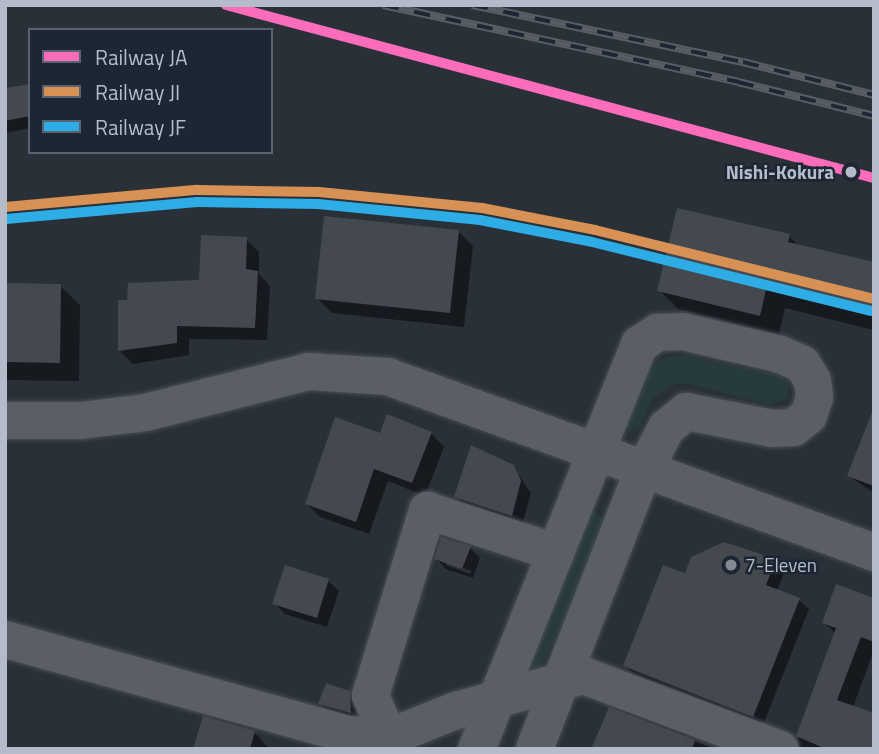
<!DOCTYPE html>
<style>
body{margin:0}
#map{position:relative;width:879px;height:754px;overflow:hidden;background:#2a3038;font-family:"Titillium Web",sans-serif}
div>[style]{position:absolute}
.green>*{inset:0;background:#273a3e}
.shadow>*{inset:0;background:#0007}
.building>*{inset:0;background:#444950}
.roads{filter:drop-shadow(0 0 2px #484c53) drop-shadow(0 0 2px #484c53)}
.minor>*{height:37px;margin:-18.5px;padding:0 18.5px;transform-origin:18.5px;border-radius:18.5px;background:#5a5e66}
.rail>*{height:8px;margin-top:-4px;transform-origin:0;background:repeating-linear-gradient(90deg,#1d2633 0 16px,#595d64 0 32px);box-sizing:border-box;border-block:2px solid #595d64}
.rail-1>*{height:10px;margin:-5px;padding:0 5px;transform-origin:5px;border-radius:5px;background:#fb6dba}
.rail-2>*{height:10px;margin:-5px;padding:0 5px;transform-origin:5px;border-radius:5px;background:#d79155}
.rail-3>*{height:10px;margin:-5px;padding:0 5px;transform-origin:5px;border-radius:5px;background:#2dace6}
.dots>*{width:19px;height:19px;translate:-50% -50%;box-sizing:border-box;border:4px solid #1d2633;border-radius:50%}
span{translate:-50% -50%;white-space:nowrap;text-align:center;line-height:1.15;-webkit-text-stroke:5px #1d2633;paint-order:stroke}
.stop-label{font-size:19px;color:#b4bcc9;font-weight:700}
.right{translate:-100% -50%;text-align:right}
.poi-label{font-size:19px;color:#b4bcc9}
.left{translate:0 -50%;text-align:left}
.frame{position:absolute;inset:0;border:7px solid #b4bcc9;pointer-events:none}
.legend{position:absolute;left:28px;top:28px;width:245px;height:126px;box-sizing:border-box;background:#1d2633;border:2px solid #59626f;margin:0;padding:9px 12px;list-style:none;font-size:21px;color:#b4bcc9}
.legend li{display:flex;align-items:center;gap:14px;height:35px}
.legend b{width:35px;border:2px solid #59626f}
</style>
<div id="map">
<div class="green">
<div style="clip-path:polygon(668px 356px,687px 356px,778px 375px,787px 381px,789px 398px,770px 405px,690px 384px,672px 384px,653px 398px,639px 428px,630px 431px,625px 425px,647px 369px)"></div>
<div style="clip-path:polygon(594px 511px,604px 520px,570px 608px,541px 667px,529px 671px)"></div>
</div>
<div class="shadow">
<div style="clip-path:polygon(30px 85px,30px 128px,5px 133px,5px 90px)"></div>
<div style="clip-path:polygon(458px 231px,473px 246px,464px 327px,332px 313px,317px 298px)"></div>
<div style="clip-path:polygon(789px 236px,799px 246px,874px 264px,874px 330px,785px 308px,779px 334px,678px 309px,659px 290px)"></div>
<div style="clip-path:polygon(246px 239px,259px 252px,259px 274px,270px 286px,267px 340px,189px 339px,189px 355px,133px 364px,120px 351px)"></div>
<div style="clip-path:polygon(5px 285px,60px 286px,80px 305px,79px 381px,5px 380px)"></div>
<div style="clip-path:polygon(874px 410px,874px 493px,849px 476px)"></div>
<div style="clip-path:polygon(431px 433px,444px 447px,425px 496px,388px 481px,369px 534px,320px 517px,307px 504px,381px 436px)"></div>
<div style="clip-path:polygon(513px 467px,531px 493px,522px 525px,466px 507px,456px 496px)"></div>
<div style="clip-path:polygon(724px 544px,775px 561px,785px 571px,777px 591px,799px 600px,809px 609px,763px 725px,635px 675px,625px 666px,687px 575px)"></div>
<div style="clip-path:polygon(evenodd,470px 548px,480px 558px,473px 578px,446px 569px,436px 558px,470px 548px,446px 561px,471px 571px,470px 574px,446px 565px,446px 561px)"></div>
<div style="clip-path:polygon(328px 581px,339px 591px,327px 627px,285px 614px,274px 603px)"></div>
<div style="clip-path:polygon(874px 600px,874px 650px,853px 707px,874px 749px,800px 749px,798px 736px,836px 634px,824px 622px)"></div>
<div style="clip-path:polygon(349px 693px,360px 704px,360px 722px,331px 714px,320px 704px)"></div>
<div style="clip-path:polygon(610px 709px,715px 749px,593px 749px)"></div>
<div style="clip-path:polygon(254px 732px,269px 749px,194px 749px)"></div>
</div>
<div class="building">
<div style="clip-path:polygon(30px 84px,30px 116px,5px 121px,5px 88px)"></div>
<div style="clip-path:polygon(677px 208px,790px 234px,788px 242px,874px 262px,874px 316px,766px 290px,760px 316px,657px 291px)"></div>
<div style="clip-path:polygon(324px 216px,459px 230px,450px 313px,315px 299px)"></div>
<div style="clip-path:polygon(201px 235px,247px 237px,246px 269px,258px 271px,255px 328px,177px 326px,177px 343px,118px 351px,118px 300px,127px 300px,128px 283px,199px 280px)"></div>
<div style="clip-path:polygon(5px 283px,61px 284px,60px 363px,5px 362px)"></div>
<div style="clip-path:polygon(872px 412px,874px 413px,874px 486px,847px 476px)"></div>
<div style="clip-path:polygon(387px 414px,432px 432px,412px 483px,374px 469px,356px 522px,305px 504px,335px 417px,380px 433px)"></div>
<div style="clip-path:polygon(471px 445px,514px 465px,521px 481px,512px 516px,454px 497px)"></div>
<div style="clip-path:polygon(441px 537px,471px 546px,462px 569px,434px 559px)"></div>
<div style="clip-path:polygon(724px 542px,776px 559px,766px 585px,800px 598px,753px 717px,623px 666px,663px 565px,685px 573px,691px 557px)"></div>
<div style="clip-path:polygon(285px 565px,329px 579px,317px 618px,272px 604px)"></div>
<div style="clip-path:polygon(836px 584px,874px 598px,874px 642px,861px 637px,837px 700px,874px 713px,874px 749px,826px 749px,796px 736px,836px 628px,822px 623px)"></div>
<div style="clip-path:polygon(326px 683px,350px 691px,351px 713px,318px 704px)"></div>
<div style="clip-path:polygon(609px 707px,695px 740px,692px 749px,591px 749px)"></div>
<div style="clip-path:polygon(203px 716px,255px 731px,250px 749px,193px 749px)"></div>
</div>
<div class="roads">
<div class="minor">
<div style="left:5px;top:420px;width:75px"></div>
<div style="left:80px;top:420px;width:65px;rotate:-7deg"></div>
<div style="left:145px;top:412px;width:168px;rotate:-14.1deg"></div>
<div style="left:308px;top:371px;width:79px;rotate:3.6deg"></div>
<div style="left:387px;top:376px;width:518px;rotate:19.87deg"></div>
<div style="left:5px;top:639px;width:355px;rotate:15.5deg"></div>
<div style="left:347px;top:734px;width:41px;rotate:4.2deg"></div>
<div style="left:388px;top:737px;width:72px;rotate:-21.9deg"></div>
<div style="left:455px;top:710px;width:133px;rotate:-15.3deg"></div>
<div style="left:583px;top:675px;width:210px;rotate:20.6deg"></div>
<div style="left:388px;top:737px;width:46px;rotate:-113.2deg"></div>
<div style="left:370px;top:695px;width:194px;rotate:-72.9deg"></div>
<div style="left:427px;top:510px;width:135px;rotate:18.2deg"></div>
<div style="left:476px;top:749px;width:437px;rotate:-68.1deg"></div>
<div style="left:639px;top:344px;width:22px;rotate:-34deg"></div>
<div style="left:657px;top:332px;width:25px;rotate:-2deg"></div>
<div style="left:682px;top:331px;width:101px;rotate:13.2deg"></div>
<div style="left:780px;top:354px;width:24px;rotate:24deg"></div>
<div style="left:802px;top:364px;width:19px;rotate:58deg"></div>
<div style="left:812px;top:380px;width:17px;rotate:83deg"></div>
<div style="left:814px;top:397px;width:19px;rotate:108deg"></div>
<div style="left:808px;top:415px;width:19px;rotate:141deg"></div>
<div style="left:793px;top:427px;width:21px;rotate:177deg"></div>
<div style="left:772px;top:428px;width:88px;rotate:-168.8deg"></div>
<div style="left:686px;top:411px;width:26px;rotate:141deg"></div>
<div style="left:666px;top:427px;width:59px;rotate:117.4deg"></div>
<div style="left:639px;top:479px;width:290px;rotate:111.3deg"></div>
</div>
</div>
<div class="rail">
<div style="left:383px;top:5px;width:363px;rotate:12.2deg"></div>
<div style="left:738px;top:82px;width:140px;rotate:14deg"></div>
<div style="left:472px;top:5px;width:277px;rotate:11.9deg"></div>
<div style="left:743px;top:62px;width:135px;rotate:14.1deg"></div>
</div>
<div class="rail-1">
<div style="left:226px;top:5px;width:671px;rotate:14.95deg"></div>
</div>
<div class="rail-2">
<div style="left:5px;top:207px;width:193px;rotate:-5.1deg"></div>
<div style="left:197px;top:190px;width:122px;rotate:0.9deg"></div>
<div style="left:319px;top:192px;width:164px;rotate:5.6deg"></div>
<div style="left:482px;top:208px;width:115px;rotate:11deg"></div>
<div style="left:595px;top:230px;width:287px;rotate:13.9deg"></div>
</div>
<div class="rail-3">
<div style="left:6px;top:219px;width:192px;rotate:-5.1deg"></div>
<div style="left:197px;top:202px;width:121px;rotate:0.9deg"></div>
<div style="left:318px;top:204px;width:163px;rotate:5.6deg"></div>
<div style="left:480px;top:220px;width:114px;rotate:11.1deg"></div>
<div style="left:592px;top:242px;width:287px;rotate:13.9deg"></div>
</div>
<div class="dots">
<div style="left:851px;top:172px;background:#b4bcc9"></div>
<div style="left:731px;top:565px;background:#848b96"></div>
</div>
<div class="stop-label">
<span class="right" style="left:834px;top:172px">Nishi-Kokura</span>
</div>
<div class="poi-label">
<span class="left" style="left:745px;top:565px">7-Eleven</span>
</div>
<div class="frame"></div>
<ul class="legend">
<li><b style="height:9px;background:#fb6dba"></b>Railway JA</li>
<li><b style="height:9px;background:#d79155"></b>Railway JI</li>
<li><b style="height:9px;background:#2dace6"></b>Railway JF</li>
</ul>
</div>
